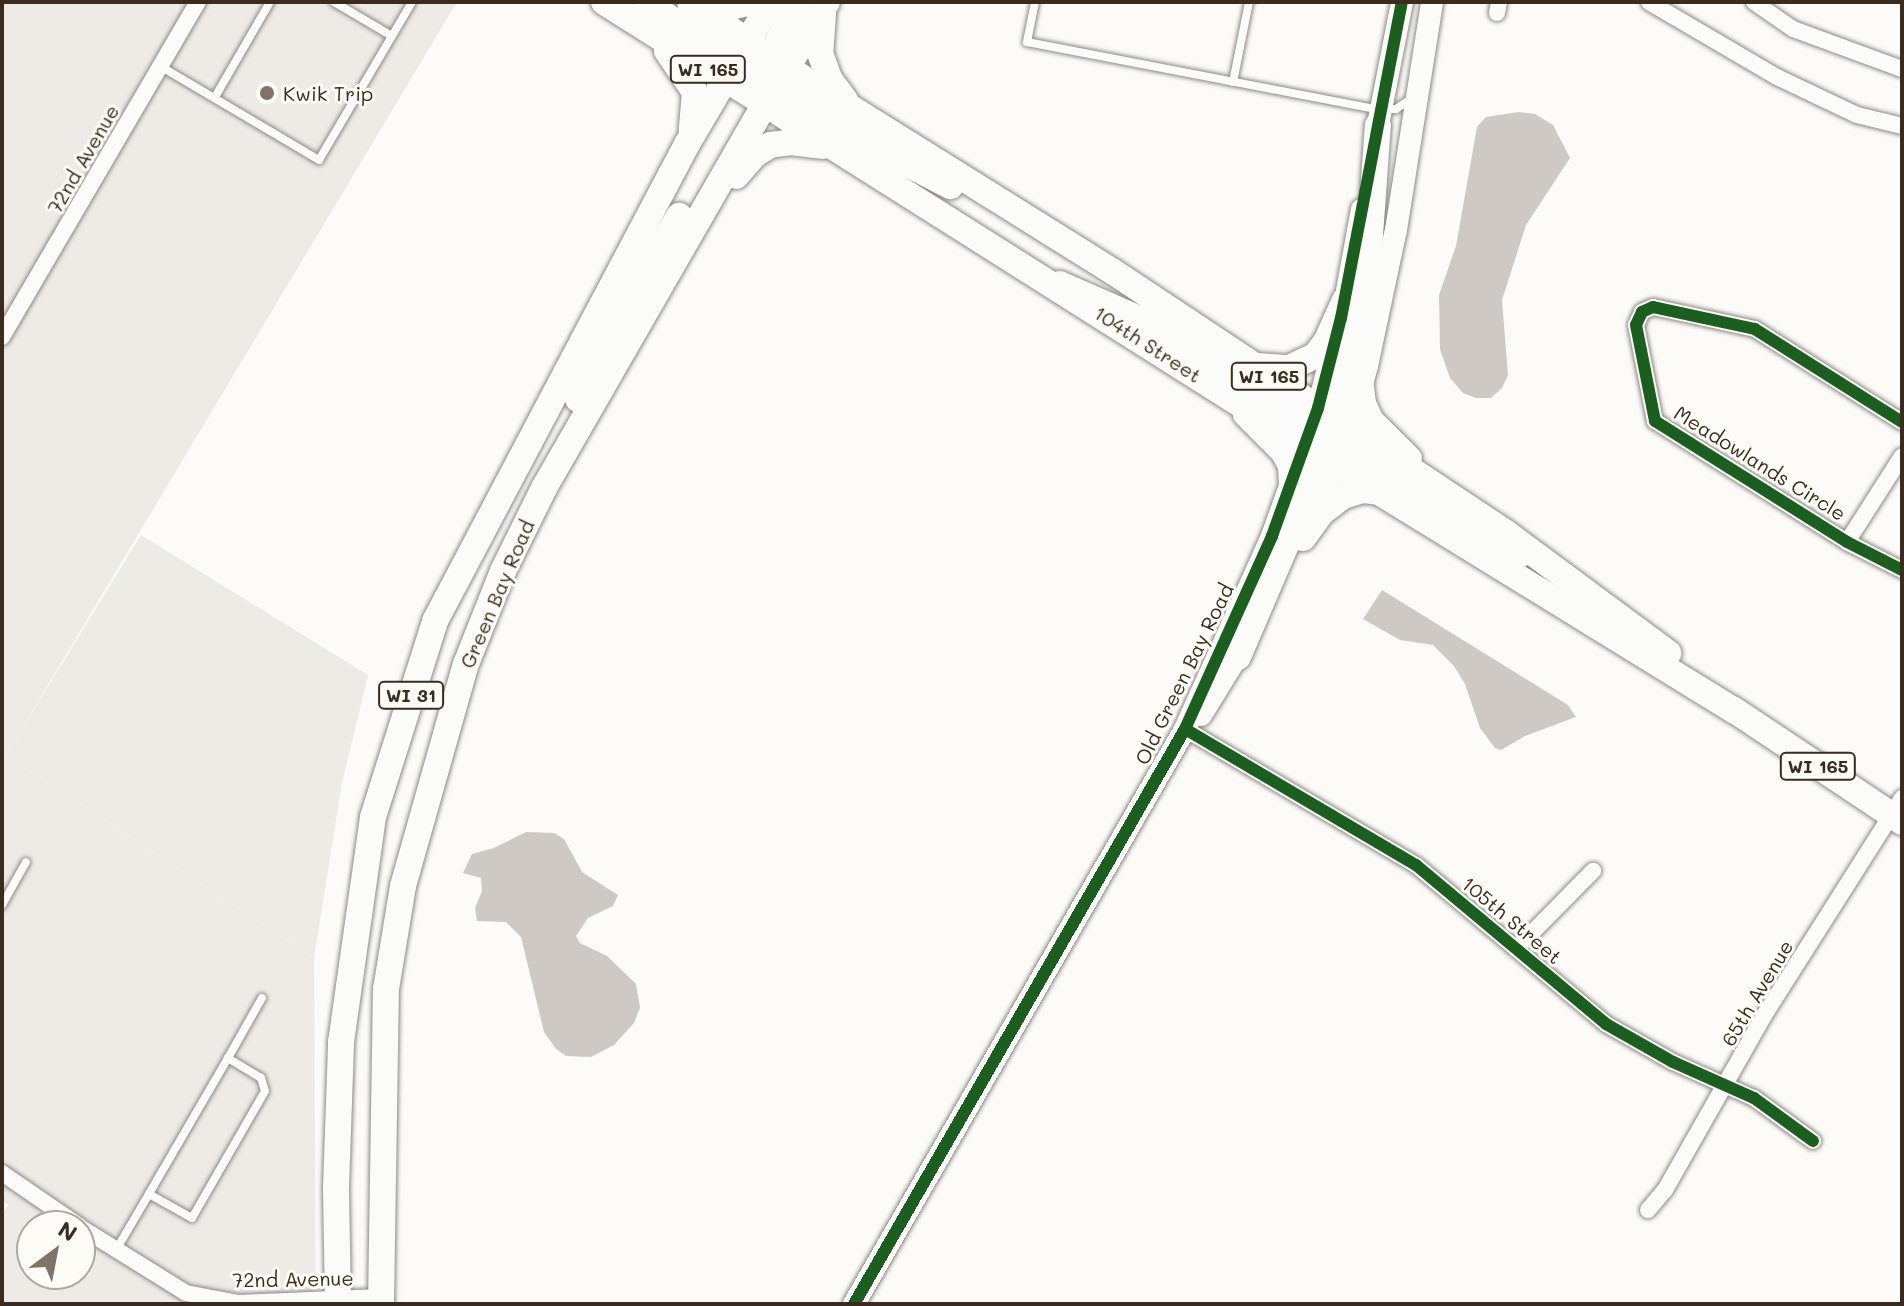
<!DOCTYPE html>
<style>
body{margin:0}
#map{position:relative;width:1904px;height:1306px;overflow:hidden;background:#fcfbf8;font-family:Mali,sans-serif}
div>[style]{position:absolute}
.built>*{inset:0;background:#eeebe7}
.green>*{inset:0;background:#edebe6}
.water>*{inset:0;background:#cec9c4}
.roads{filter:drop-shadow(0 0 2px #8d8985) drop-shadow(0 0 2px #8d8985)}
.service>*{height:8px;margin:-4px;padding:0 4px;transform-origin:4px;border-radius:4px;background:#fbfbf9}
.minor>*{height:16px;margin:-8px;padding:0 8px;transform-origin:8px;border-radius:8px;background:#fbfbf9}
.tertiary>*{height:22px;margin:-11px;padding:0 11px;transform-origin:11px;border-radius:11px;background:#fbfbf9}
.primary>*{height:26px;margin:-13px;padding:0 13px;transform-origin:13px;border-radius:13px;background:#fbfbf9}
.cycleway>*{height:12px;margin:-6px;padding:0 6px;transform-origin:6px;border-radius:6px;background:#1b5e20}
.dots>*{width:22px;height:22px;translate:-50% -50%;box-sizing:border-box;border:4px solid #fdfcf7;border-radius:50%}
span{translate:-50% -50%;white-space:nowrap;text-align:center;line-height:1.15;-webkit-text-stroke:6px #fdfcf7;paint-order:stroke}
.shield-label span{padding:2px 6px;background:#fdfcf7;border:2px solid;border-radius:6px;-webkit-text-stroke-width:0}
.shield-label{font-size:18px;color:#3b2a1e;font-weight:700}
.poi-label{font-size:20px;color:#3b2a1e}
.left{translate:0 -50%;text-align:left}
.street-label{font-size:20px;color:#3b2a1e}
.frame{position:absolute;inset:0;border:4px solid #3b2a1e;pointer-events:none}
.north{position:absolute;left:16px;top:1210px;width:80px;height:80px;box-sizing:border-box;background:#fdfcf7;border:2px solid #afa8a0;border-radius:50%;rotate:32deg;font-size:22px;font-weight:700;line-height:32px;text-align:center;color:#3b2a1e}
.north::after{content:'';display:block;margin:auto;width:28px;height:36px;background:#7f736a;clip-path:polygon(50% 0,100% 100%,50% 72%,0 100%)}
</style>
<div id="map">
<div class="built">
<div style="clip-path:polygon(evenodd,2px 2px,457px 2px,6px 755px,314px 958px,316px 1304px,2px 1304px,2px 1212px,9px 1205px,2px 1202px,2px 2px,32px 1226px,80px 1226px,80px 1274px,32px 1274px,32px 1226px)"></div>
</div>
<div class="green">
<div style="clip-path:polygon(141px 535px,368px 675px,342px 783px,314px 958px,6px 755px)"></div>
</div>
<div class="water">
<div style="clip-path:polygon(1519px 112px,1535px 114px,1553px 125px,1570px 158px,1526px 225px,1502px 300px,1508px 375px,1502px 388px,1491px 398px,1476px 398px,1463px 393px,1450px 378px,1440px 349px,1439px 295px,1456px 246px,1477px 127px,1486px 117px)"></div>
<div style="clip-path:polygon(1382px 590px,1568px 705px,1576px 717px,1525px 736px,1501px 750px,1495px 748px,1480px 728px,1465px 684px,1454px 666px,1433px 645px,1400px 640px,1363px 619px)"></div>
<div style="clip-path:polygon(526px 832px,554px 833px,564px 839px,582px 872px,618px 895px,613px 906px,588px 918px,576px 936px,580px 943px,607px 956px,636px 984px,640px 1008px,634px 1023px,614px 1045px,591px 1057px,566px 1056px,556px 1049px,544px 1032px,521px 937px,506px 922px,477px 921px,475px 908px,482px 891px,481px 878px,463px 873px,472px 854px,494px 848px)"></div>
</div>
<div class="roads">
<div class="service">
<div style="left:334px;top:2px;width:67px;rotate:30.4deg"></div>
<div style="left:1035px;top:2px;width:41px;rotate:101.3deg"></div>
<div style="left:1027px;top:42px;width:354px;rotate:10.9deg"></div>
<div style="left:1375px;top:109px;width:21px"></div>
<div style="left:1396px;top:109px;width:18px;rotate:-34deg"></div>
<div style="left:160px;top:66px;width:185px;rotate:30.6deg"></div>
<div style="left:319px;top:160px;width:183px;rotate:-59.5deg"></div>
<div style="left:1233px;top:82px;width:82px;rotate:-78.7deg"></div>
<div style="left:215px;top:97px;width:110px;rotate:-59.9deg"></div>
<div style="left:2px;top:905px;width:49px;rotate:-60.8deg"></div>
<div style="left:228px;top:1058px;width:69px;rotate:-60.5deg"></div>
<div style="left:116px;top:1250px;width:65px;rotate:-59.5deg"></div>
<div style="left:149px;top:1194px;width:49px;rotate:29.2deg"></div>
<div style="left:192px;top:1218px;width:146px;rotate:-60.1deg"></div>
<div style="left:265px;top:1091px;width:14px;rotate:-107deg"></div>
<div style="left:261px;top:1078px;width:39px;rotate:-149deg"></div>
<div style="left:228px;top:1058px;width:157px;rotate:120.2deg"></div>
</div>
<div class="minor">
<div style="left:1649px;top:2px;width:148px;rotate:30.4deg"></div>
<div style="left:1777px;top:77px;width:89px;rotate:25.4deg"></div>
<div style="left:1857px;top:115px;width:46px;rotate:13.7deg"></div>
<div style="left:1754px;top:2px;width:47px;rotate:34.7deg"></div>
<div style="left:1793px;top:29px;width:116px;rotate:20.2deg"></div>
<div style="left:1497px;top:13px;width:11px;rotate:-80deg"></div>
<div style="left:2px;top:337px;width:388px;rotate:-59.7deg"></div>
<div style="left:1902px;top:422px;width:174px;rotate:-147.7deg"></div>
<div style="left:1755px;top:329px;width:104px;rotate:-167.8deg"></div>
<div style="left:1653px;top:307px;width:12px;rotate:156deg"></div>
<div style="left:1642px;top:312px;width:14px;rotate:115deg"></div>
<div style="left:1636px;top:325px;width:98px;rotate:78.8deg"></div>
<div style="left:1655px;top:421px;width:227px;rotate:32.2deg"></div>
<div style="left:1847px;top:542px;width:62px;rotate:27deg"></div>
<div style="left:1847px;top:542px;width:102px;rotate:-57.4deg"></div>
<div style="left:1185px;top:729px;width:268px;rotate:30.5deg"></div>
<div style="left:1416px;top:865px;width:248px;rotate:39.9deg"></div>
<div style="left:1606px;top:1024px;width:77px;rotate:29.6deg"></div>
<div style="left:1673px;top:1062px;width:89px;rotate:24deg"></div>
<div style="left:1754px;top:1098px;width:73px;rotate:36.1deg"></div>
<div style="left:1516px;top:949px;width:110px;rotate:-45.4deg"></div>
<div style="left:2px;top:1173px;width:93px;rotate:34.5deg"></div>
<div style="left:1648px;top:1210px;width:26px;rotate:-50deg"></div>
<div style="left:1665px;top:1190px;width:202px;rotate:-60.4deg"></div>
<div style="left:1765px;top:1014px;width:256px;rotate:-57.6deg"></div>
<div style="left:80px;top:1227px;width:125px;rotate:31.9deg"></div>
<div style="left:186px;top:1293px;width:54px;rotate:10.7deg"></div>
<div style="left:239px;top:1303px;width:142px;rotate:-2.4deg"></div>
</div>
<div class="tertiary">
<div style="left:1375px;top:140px;width:141px;rotate:-78.9deg"></div>
<div style="left:1060px;top:282px;width:97px;rotate:23.7deg"></div>
<div style="left:1149px;top:321px;width:168px;rotate:32.8deg"></div>
<div style="left:1290px;top:412px;width:40px;rotate:26.6deg"></div>
<div style="left:1363px;top:387px;width:16px;rotate:83deg"></div>
<div style="left:1365px;top:403px;width:17px;rotate:66deg"></div>
<div style="left:1372px;top:419px;width:55px;rotate:45deg"></div>
<div style="left:1244px;top:415px;width:54px;rotate:45deg"></div>
<div style="left:1282px;top:453px;width:15px;rotate:62deg"></div>
<div style="left:1289px;top:466px;width:17px;rotate:87deg"></div>
<div style="left:1329px;top:446px;width:42px;rotate:24.1deg"></div>
<div style="left:1367px;top:463px;width:180px;rotate:31.1deg"></div>
<div style="left:1311px;top:521px;width:89px;rotate:-66deg"></div>
<div style="left:1347px;top:440px;width:77px;rotate:-74.9deg"></div>
<div style="left:1367px;top:366px;width:139px;rotate:-78deg"></div>
<div style="left:1396px;top:230px;width:231px;rotate:-81deg"></div>
<div style="left:1201px;top:715px;width:86px;rotate:-58.3deg"></div>
<div style="left:854px;top:1304px;width:663px;rotate:-60.07deg"></div>
<div style="left:1185px;top:729px;width:212px;rotate:-65.7deg"></div>
<div style="left:1272px;top:536px;width:136px;rotate:-70.2deg"></div>
<div style="left:1318px;top:408px;width:115px;rotate:-76deg"></div>
<div style="left:1346px;top:296px;width:88px;rotate:-79.6deg"></div>
</div>
<div class="primary">
<div style="left:604px;top:2px;width:917px;rotate:32.3deg"></div>
<div style="left:1379px;top:492px;width:417px;rotate:31.6deg"></div>
<div style="left:1734px;top:710px;width:202px;rotate:33.7deg"></div>
<div style="left:645px;top:2px;width:87px;rotate:32.8deg"></div>
<div style="left:718px;top:49px;width:40px;rotate:25deg"></div>
<div style="left:690px;top:2px;width:117px;rotate:34.2deg"></div>
<div style="left:787px;top:68px;width:383px;rotate:32deg"></div>
<div style="left:1112px;top:271px;width:473px;rotate:33.6deg"></div>
<div style="left:1506px;top:533px;width:202px;rotate:36.5deg"></div>
<div style="left:697px;top:5px;width:29px;rotate:6deg"></div>
<div style="left:726px;top:8px;width:28px;rotate:-13deg"></div>
<div style="left:823px;top:14px;width:39px;rotate:94deg"></div>
<div style="left:820px;top:53px;width:29px;rotate:70deg"></div>
<div style="left:830px;top:80px;width:25px;rotate:53deg"></div>
<div style="left:667px;top:51px;width:50px;rotate:55.7deg"></div>
<div style="left:695px;top:92px;width:38px;rotate:95deg"></div>
<div style="left:763px;top:71px;width:77px;rotate:-63.1deg"></div>
<div style="left:725px;top:80px;width:14px;rotate:-25deg"></div>
<div style="left:738px;top:74px;width:46px;rotate:15.3deg"></div>
<div style="left:782px;top:86px;width:137px;rotate:32.2deg"></div>
<div style="left:898px;top:159px;width:59px;rotate:27.4deg"></div>
<div style="left:736px;top:176px;width:28px;rotate:-49deg"></div>
<div style="left:754px;top:155px;width:19px;rotate:-32deg"></div>
<div style="left:770px;top:145px;width:21px;rotate:-8deg"></div>
<div style="left:791px;top:142px;width:32px;rotate:7deg"></div>
<div style="left:1257px;top:366px;width:32px;rotate:4deg"></div>
<div style="left:1289px;top:368px;width:29px;rotate:-25deg"></div>
<div style="left:1315px;top:356px;width:18px;rotate:-52deg"></div>
<div style="left:1326px;top:342px;width:46px;rotate:-65.7deg"></div>
<div style="left:578px;top:399px;width:59px;rotate:-64.7deg"></div>
<div style="left:603px;top:346px;width:151px;rotate:-59.7deg"></div>
<div style="left:1331px;top:432px;width:145px;rotate:-76.1deg"></div>
<div style="left:1366px;top:291px;width:166px;rotate:-85.9deg"></div>
<div style="left:1303px;top:538px;width:32px;rotate:-54deg"></div>
<div style="left:1322px;top:512px;width:26px;rotate:-37deg"></div>
<div style="left:1343px;top:496px;width:21px;rotate:-17deg"></div>
<div style="left:1363px;top:490px;width:16px;rotate:7deg"></div>
<div style="left:1238px;top:657px;width:190px;rotate:-66.8deg"></div>
<div style="left:1313px;top:482px;width:42px;rotate:-73.3deg"></div>
<div style="left:338px;top:1304px;width:116px;rotate:-91deg"></div>
<div style="left:336px;top:1188px;width:146px;rotate:-88deg"></div>
<div style="left:341px;top:1042px;width:227px;rotate:-81.9deg"></div>
<div style="left:373px;top:817px;width:206px;rotate:-72.4deg"></div>
<div style="left:435px;top:621px;width:539px;rotate:-62.15deg"></div>
<div style="left:687px;top:144px;width:165px;rotate:-59.4deg"></div>
<div style="left:381px;top:1304px;width:315px;rotate:-89.1deg"></div>
<div style="left:386px;top:989px;width:104px;rotate:-80.6deg"></div>
<div style="left:403px;top:886px;width:231px;rotate:-74.2deg"></div>
<div style="left:466px;top:664px;width:100px;rotate:-68.3deg"></div>
<div style="left:503px;top:571px;width:93px;rotate:-63.7deg"></div>
<div style="left:544px;top:488px;width:443px;rotate:-60.1deg"></div>
<div style="left:765px;top:104px;width:119px;rotate:-58.7deg"></div>
</div>
</div>
<div class="cycleway">
<div style="left:1902px;top:422px;width:174px;rotate:-147.7deg"></div>
<div style="left:1755px;top:329px;width:104px;rotate:-167.8deg"></div>
<div style="left:1653px;top:307px;width:12px;rotate:156deg"></div>
<div style="left:1642px;top:312px;width:14px;rotate:115deg"></div>
<div style="left:1636px;top:325px;width:98px;rotate:78.8deg"></div>
<div style="left:1655px;top:421px;width:227px;rotate:32.2deg"></div>
<div style="left:1847px;top:542px;width:62px;rotate:27deg"></div>
<div style="left:1185px;top:729px;width:268px;rotate:30.5deg"></div>
<div style="left:1416px;top:865px;width:248px;rotate:39.9deg"></div>
<div style="left:1606px;top:1024px;width:77px;rotate:29.6deg"></div>
<div style="left:1673px;top:1062px;width:89px;rotate:24deg"></div>
<div style="left:1754px;top:1098px;width:73px;rotate:36.1deg"></div>
<div style="left:854px;top:1304px;width:663px;rotate:-60.07deg"></div>
<div style="left:1185px;top:729px;width:212px;rotate:-65.7deg"></div>
<div style="left:1272px;top:536px;width:136px;rotate:-70.2deg"></div>
<div style="left:1318px;top:408px;width:93px;rotate:-75.7deg"></div>
<div style="left:1341px;top:318px;width:322px;rotate:-79.1deg"></div>
</div>
<div class="dots">
<div style="left:267px;top:93px;background:#7f736a"></div>
</div>
<div class="shield-label">
<span style="left:708px;top:69px">WI 165</span>
<span style="left:1269px;top:376px">WI 165</span>
<span style="left:411px;top:695px">WI 31</span>
<span style="left:1818px;top:766px">WI 165</span>
</div>
<div class="poi-label">
<span class="left" style="left:283px;top:93px">Kwik Trip</span>
</div>
<div class="street-label">
<span style="left:83px;top:159px;rotate:-60deg">72nd Avenue</span>
<span style="left:1148px;top:344px;rotate:33deg">104th Street</span>
<span style="left:1760px;top:463px;rotate:32deg">Meadowlands Circle</span>
<span style="left:497px;top:594px;rotate:-67deg">Green Bay Road</span>
<span style="left:1184px;top:674px;rotate:-64deg">Old Green Bay Road</span>
<span style="left:1512px;top:920px;rotate:40deg">105th Street</span>
<span style="left:1757px;top:993px;rotate:-59deg">65th Avenue</span>
<span style="left:293px;top:1279px;rotate:-1deg">72nd Avenue</span>
</div>
<div class="frame"></div>
<div class="north">N</div>
</div>
